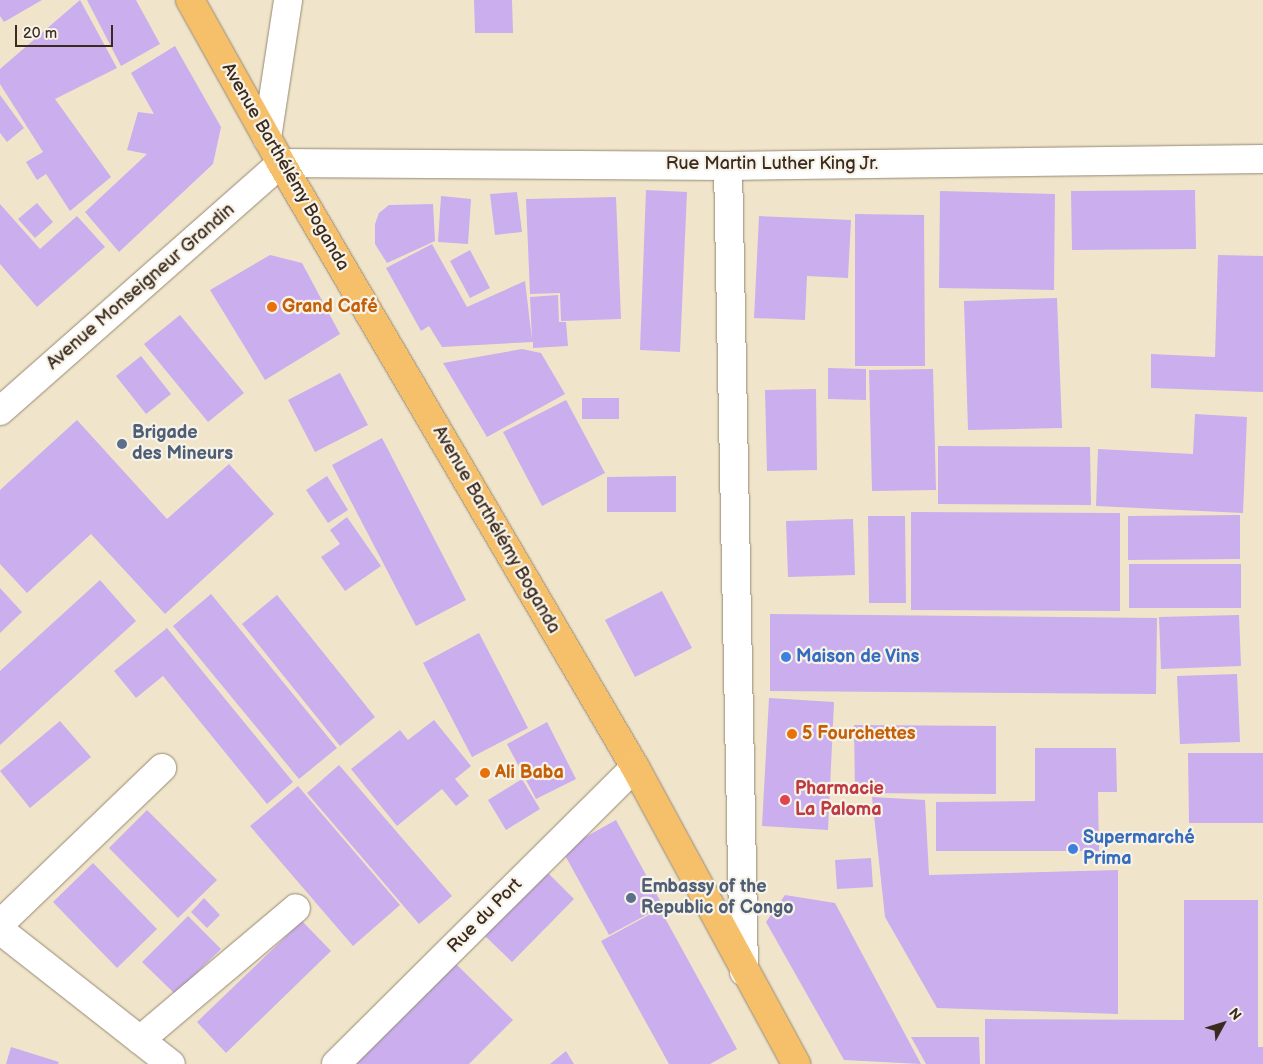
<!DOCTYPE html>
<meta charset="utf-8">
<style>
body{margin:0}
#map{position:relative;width:1263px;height:1064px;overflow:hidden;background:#f0e5ca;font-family:"Balsamiq Sans",sans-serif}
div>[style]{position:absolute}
.building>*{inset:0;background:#caaeee}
.roads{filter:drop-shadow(0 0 1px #968874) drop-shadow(0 0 1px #968874)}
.minor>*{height:28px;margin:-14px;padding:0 14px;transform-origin:14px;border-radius:14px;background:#fff}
.major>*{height:28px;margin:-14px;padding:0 14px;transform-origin:14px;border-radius:14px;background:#f6c06b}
.dots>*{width:14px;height:14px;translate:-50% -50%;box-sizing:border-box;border:2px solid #f7f3e8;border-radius:50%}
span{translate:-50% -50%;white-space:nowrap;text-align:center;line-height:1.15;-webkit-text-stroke:4.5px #f7f3e8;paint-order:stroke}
.street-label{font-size:18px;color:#3b2a1e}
.food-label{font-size:18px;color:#c56008;font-weight:700}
.left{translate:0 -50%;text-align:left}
.service-label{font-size:18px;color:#4e5e75;font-weight:700}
.shop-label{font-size:18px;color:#366cbe;font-weight:700}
.health-label{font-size:18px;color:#be3a42;font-weight:700}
.north{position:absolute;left:1198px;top:999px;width:50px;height:50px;-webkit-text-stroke:4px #f7f3e8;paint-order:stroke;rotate:51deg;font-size:14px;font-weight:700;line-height:20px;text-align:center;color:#3b2a1e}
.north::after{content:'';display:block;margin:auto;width:18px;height:22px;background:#3b2a1e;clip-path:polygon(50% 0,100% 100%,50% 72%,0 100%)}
.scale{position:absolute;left:15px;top:25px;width:98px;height:22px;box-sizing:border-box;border:2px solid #3b2a1e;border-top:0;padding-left:6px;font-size:15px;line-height:18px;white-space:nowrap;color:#3b2a1e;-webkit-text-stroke:4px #f7f3e8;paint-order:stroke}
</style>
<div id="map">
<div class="building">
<div style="clip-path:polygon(0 0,42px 0,4px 22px,0 16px)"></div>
<div style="clip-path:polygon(80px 0,117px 68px,55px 99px,111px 177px,70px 211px,46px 174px,37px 180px,26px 162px,43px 152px,0 84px,0 69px)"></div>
<div style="clip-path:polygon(87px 0,136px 0,160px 44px,121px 66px)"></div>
<div style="clip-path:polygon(474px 0,512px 0,513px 33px,475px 33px)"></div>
<div style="clip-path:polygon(175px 46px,221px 127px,213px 164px,119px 252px,85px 212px,147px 154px,127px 150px,138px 112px,154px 114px,131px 73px)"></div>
<div style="clip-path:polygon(0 95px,24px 128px,7px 142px,0 133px)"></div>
<div style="clip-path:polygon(646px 190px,687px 192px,680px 352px,640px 350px)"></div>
<div style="clip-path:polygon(1195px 190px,1196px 249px,1072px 250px,1071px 191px)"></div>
<div style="clip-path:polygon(940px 191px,1055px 194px,1054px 290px,939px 288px)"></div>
<div style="clip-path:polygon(517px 192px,522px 232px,495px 235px,490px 194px)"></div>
<div style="clip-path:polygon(441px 196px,471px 199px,468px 244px,438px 242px)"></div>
<div style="clip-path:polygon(616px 197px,621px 319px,561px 321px,560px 293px,530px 294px,526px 199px)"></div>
<div style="clip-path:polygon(37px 203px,53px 222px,35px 238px,18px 219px)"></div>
<div style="clip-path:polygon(0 204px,40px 249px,77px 216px,105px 247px,37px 307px,0 264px)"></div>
<div style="clip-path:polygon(433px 204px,435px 241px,387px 263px,375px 244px,375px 224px,379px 213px,389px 205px)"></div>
<div style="clip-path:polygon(855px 214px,924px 215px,925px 366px,855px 366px)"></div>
<div style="clip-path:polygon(759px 216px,851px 220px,848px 278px,807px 276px,805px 320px,754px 318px)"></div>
<div style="clip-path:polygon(432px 244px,467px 307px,525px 281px,532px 340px,530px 297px,558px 295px,559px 322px,566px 322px,568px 346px,533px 348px,533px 342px,442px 347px,429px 326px,421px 331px,386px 268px)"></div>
<div style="clip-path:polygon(470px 250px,490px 288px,470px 298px,450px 261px)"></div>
<div style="clip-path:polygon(270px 255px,302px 263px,340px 334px,265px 380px,210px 290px)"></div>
<div style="clip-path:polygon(1218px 255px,1263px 256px,1263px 392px,1151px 388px,1151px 354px,1215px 357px)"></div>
<div style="clip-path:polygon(1057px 298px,1062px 428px,968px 430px,964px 301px)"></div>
<div style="clip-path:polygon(180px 315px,244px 393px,208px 422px,144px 344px)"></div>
<div style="clip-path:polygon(522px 349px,541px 353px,565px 394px,487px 437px,443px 363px)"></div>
<div style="clip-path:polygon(141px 356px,171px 394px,146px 414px,116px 376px)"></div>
<div style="clip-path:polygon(828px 368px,866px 369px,866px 400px,828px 399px)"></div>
<div style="clip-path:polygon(933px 369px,936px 490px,872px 491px,869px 370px)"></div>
<div style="clip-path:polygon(340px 373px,368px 425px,315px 452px,288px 400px)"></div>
<div style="clip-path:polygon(816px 389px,817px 470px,767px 471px,765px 390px)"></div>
<div style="clip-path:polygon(582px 398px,619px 398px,619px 419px,582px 419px)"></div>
<div style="clip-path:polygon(566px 400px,605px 473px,542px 506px,503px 432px)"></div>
<div style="clip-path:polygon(1195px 414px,1247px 417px,1243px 513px,1096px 506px,1098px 449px,1193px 454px)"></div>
<div style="clip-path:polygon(77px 420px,167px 519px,229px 464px,274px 514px,165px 614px,91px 534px,27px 593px,0 564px,0 490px)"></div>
<div style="clip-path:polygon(382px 438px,466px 600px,416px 626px,332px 465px)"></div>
<div style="clip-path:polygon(938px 446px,1090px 447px,1091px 505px,938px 504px)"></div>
<div style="clip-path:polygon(327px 476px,348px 510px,328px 523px,306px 490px)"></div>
<div style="clip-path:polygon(676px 476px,676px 512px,607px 512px,607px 477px)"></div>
<div style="clip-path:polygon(911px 512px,1120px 513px,1120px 611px,911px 610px)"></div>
<div style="clip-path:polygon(1240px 515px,1240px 559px,1128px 560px,1128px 516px)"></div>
<div style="clip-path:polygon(868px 516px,905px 516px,906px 603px,869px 603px)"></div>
<div style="clip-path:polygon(347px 517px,381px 566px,345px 591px,321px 557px,340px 544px,330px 530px)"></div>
<div style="clip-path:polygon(853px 519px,855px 575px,788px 577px,786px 521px)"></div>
<div style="clip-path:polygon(1129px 564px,1241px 564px,1241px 608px,1129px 608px)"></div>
<div style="clip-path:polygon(100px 580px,136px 621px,0 745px,0 671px)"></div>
<div style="clip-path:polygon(0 588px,22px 612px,0 633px)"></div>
<div style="clip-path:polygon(662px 591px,692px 648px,635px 677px,605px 620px)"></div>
<div style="clip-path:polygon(211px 594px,337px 748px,299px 779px,173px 626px)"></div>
<div style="clip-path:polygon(277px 595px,375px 717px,340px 746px,242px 624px)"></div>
<div style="clip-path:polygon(770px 614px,1157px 618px,1156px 694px,770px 691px)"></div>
<div style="clip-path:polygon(1239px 615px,1241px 666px,1161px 669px,1159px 617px)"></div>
<div style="clip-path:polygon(167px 628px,293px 782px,267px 804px,163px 676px,136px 698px,114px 671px)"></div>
<div style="clip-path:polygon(479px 633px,528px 728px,472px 757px,423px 663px)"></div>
<div style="clip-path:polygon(1237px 674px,1240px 742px,1180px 744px,1177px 676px)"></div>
<div style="clip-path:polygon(769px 698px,834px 702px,828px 830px,762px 826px)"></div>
<div style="clip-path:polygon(434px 720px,471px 766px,455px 779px,469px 796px,456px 806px,442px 789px,397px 826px,351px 769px,400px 730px,408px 740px)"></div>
<div style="clip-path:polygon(60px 721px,91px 757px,30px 808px,0 771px)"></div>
<div style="clip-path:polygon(547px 722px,576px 779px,536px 799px,507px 744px)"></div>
<div style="clip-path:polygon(854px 725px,996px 726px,996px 794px,855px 793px)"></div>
<div style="clip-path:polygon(1035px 748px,1116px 748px,1117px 792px,1098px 792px,1099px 851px,936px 851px,936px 802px,1035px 801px)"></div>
<div style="clip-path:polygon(1188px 753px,1263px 753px,1263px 823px,1189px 823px)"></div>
<div style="clip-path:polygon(339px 765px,452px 896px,419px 924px,307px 793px)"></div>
<div style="clip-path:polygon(522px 779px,540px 809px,506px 830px,488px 800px)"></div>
<div style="clip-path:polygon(298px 786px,400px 905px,353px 946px,250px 826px)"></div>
<div style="clip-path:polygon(872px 797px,925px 800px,929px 875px,1118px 870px,1118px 1014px,937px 1008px,885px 917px)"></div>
<div style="clip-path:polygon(147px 810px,217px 880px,178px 918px,109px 848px)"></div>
<div style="clip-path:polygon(616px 820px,663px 906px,609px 935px,562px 850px)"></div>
<div style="clip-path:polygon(871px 858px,873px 887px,837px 889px,835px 860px)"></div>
<div style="clip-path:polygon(93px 863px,157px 929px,117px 968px,53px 902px)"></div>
<div style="clip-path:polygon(546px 871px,574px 899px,512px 962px,484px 935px)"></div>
<div style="clip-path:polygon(785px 895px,835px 903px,921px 1064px,844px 1060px,766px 922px)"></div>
<div style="clip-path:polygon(204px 898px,220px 915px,207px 928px,191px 912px)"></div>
<div style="clip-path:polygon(1184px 900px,1258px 900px,1258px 1047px,1263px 1047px,1263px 1064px,985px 1064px,985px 1019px,1184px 1020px)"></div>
<div style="clip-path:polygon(660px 909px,737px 1049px,710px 1064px,669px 1064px,601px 941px)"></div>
<div style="clip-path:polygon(188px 916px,221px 949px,175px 994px,142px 962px)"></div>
<div style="clip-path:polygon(302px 921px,331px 951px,226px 1053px,197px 1022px)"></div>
<div style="clip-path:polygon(454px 962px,513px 1020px,469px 1064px,353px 1064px)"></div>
<div style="clip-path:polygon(911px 1037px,979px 1037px,980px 1064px,926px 1064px)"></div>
<div style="clip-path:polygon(11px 1047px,59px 1062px,58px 1064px,6px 1064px)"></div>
<div style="clip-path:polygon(566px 1051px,574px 1064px,550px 1064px)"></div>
</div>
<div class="roads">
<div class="minor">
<div style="left:267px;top:138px;width:140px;rotate:-81.3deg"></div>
<div style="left:728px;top:166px;width:806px;rotate:88.86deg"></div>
<div style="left:0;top:411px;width:375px;rotate:-41.4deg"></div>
<div style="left:281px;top:163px;width:447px;rotate:0.4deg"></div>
<div style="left:728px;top:166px;width:535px;rotate:-0.75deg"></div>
<div style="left:0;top:924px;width:225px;rotate:-43.9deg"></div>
<div style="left:0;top:930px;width:217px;rotate:38.1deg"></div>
<div style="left:140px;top:1040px;width:204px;rotate:-40.2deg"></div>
<div style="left:336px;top:1064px;width:421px;rotate:-44.8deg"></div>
</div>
<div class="major">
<div style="left:190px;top:0;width:187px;rotate:60.8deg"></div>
<div style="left:281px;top:163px;width:700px;rotate:59.63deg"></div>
<div style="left:635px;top:767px;width:338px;rotate:61.5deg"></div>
</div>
</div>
<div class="dots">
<div style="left:272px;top:307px;background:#e8710a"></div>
<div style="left:122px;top:444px;background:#5c6f8a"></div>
<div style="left:786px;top:657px;background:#3f7fe0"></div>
<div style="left:792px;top:734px;background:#e8710a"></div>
<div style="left:485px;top:773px;background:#e8710a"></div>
<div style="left:785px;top:800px;background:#e0444e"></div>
<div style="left:1073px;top:849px;background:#3f7fe0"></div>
<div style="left:631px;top:898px;background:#5c6f8a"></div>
</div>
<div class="street-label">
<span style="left:772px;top:164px">Rue Martin Luther King Jr.</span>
<span style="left:285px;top:167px;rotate:60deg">Avenue Barthélémy Boganda</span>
<span style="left:141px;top:287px;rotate:-41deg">Avenue Monseigneur Grandin</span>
<span style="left:496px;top:530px;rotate:60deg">Avenue Barthélémy Boganda</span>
<span style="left:485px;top:916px;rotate:-45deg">Rue du Port</span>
</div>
<div class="food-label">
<span class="left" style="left:282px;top:307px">Grand Café</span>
<span class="left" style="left:802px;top:734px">5 Fourchettes</span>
<span class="left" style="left:495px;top:773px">Ali Baba</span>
</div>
<div class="service-label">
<span class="left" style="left:132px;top:444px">Brigade<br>des Mineurs</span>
<span class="left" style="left:641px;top:898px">Embassy of the<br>Republic of Congo</span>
</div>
<div class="shop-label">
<span class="left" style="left:796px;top:657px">Maison de Vins</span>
<span class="left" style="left:1083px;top:849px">Supermarché<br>Prima</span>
</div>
<div class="health-label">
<span class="left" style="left:795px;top:800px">Pharmacie<br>La Paloma</span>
</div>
<div class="north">N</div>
<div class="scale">20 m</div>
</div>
